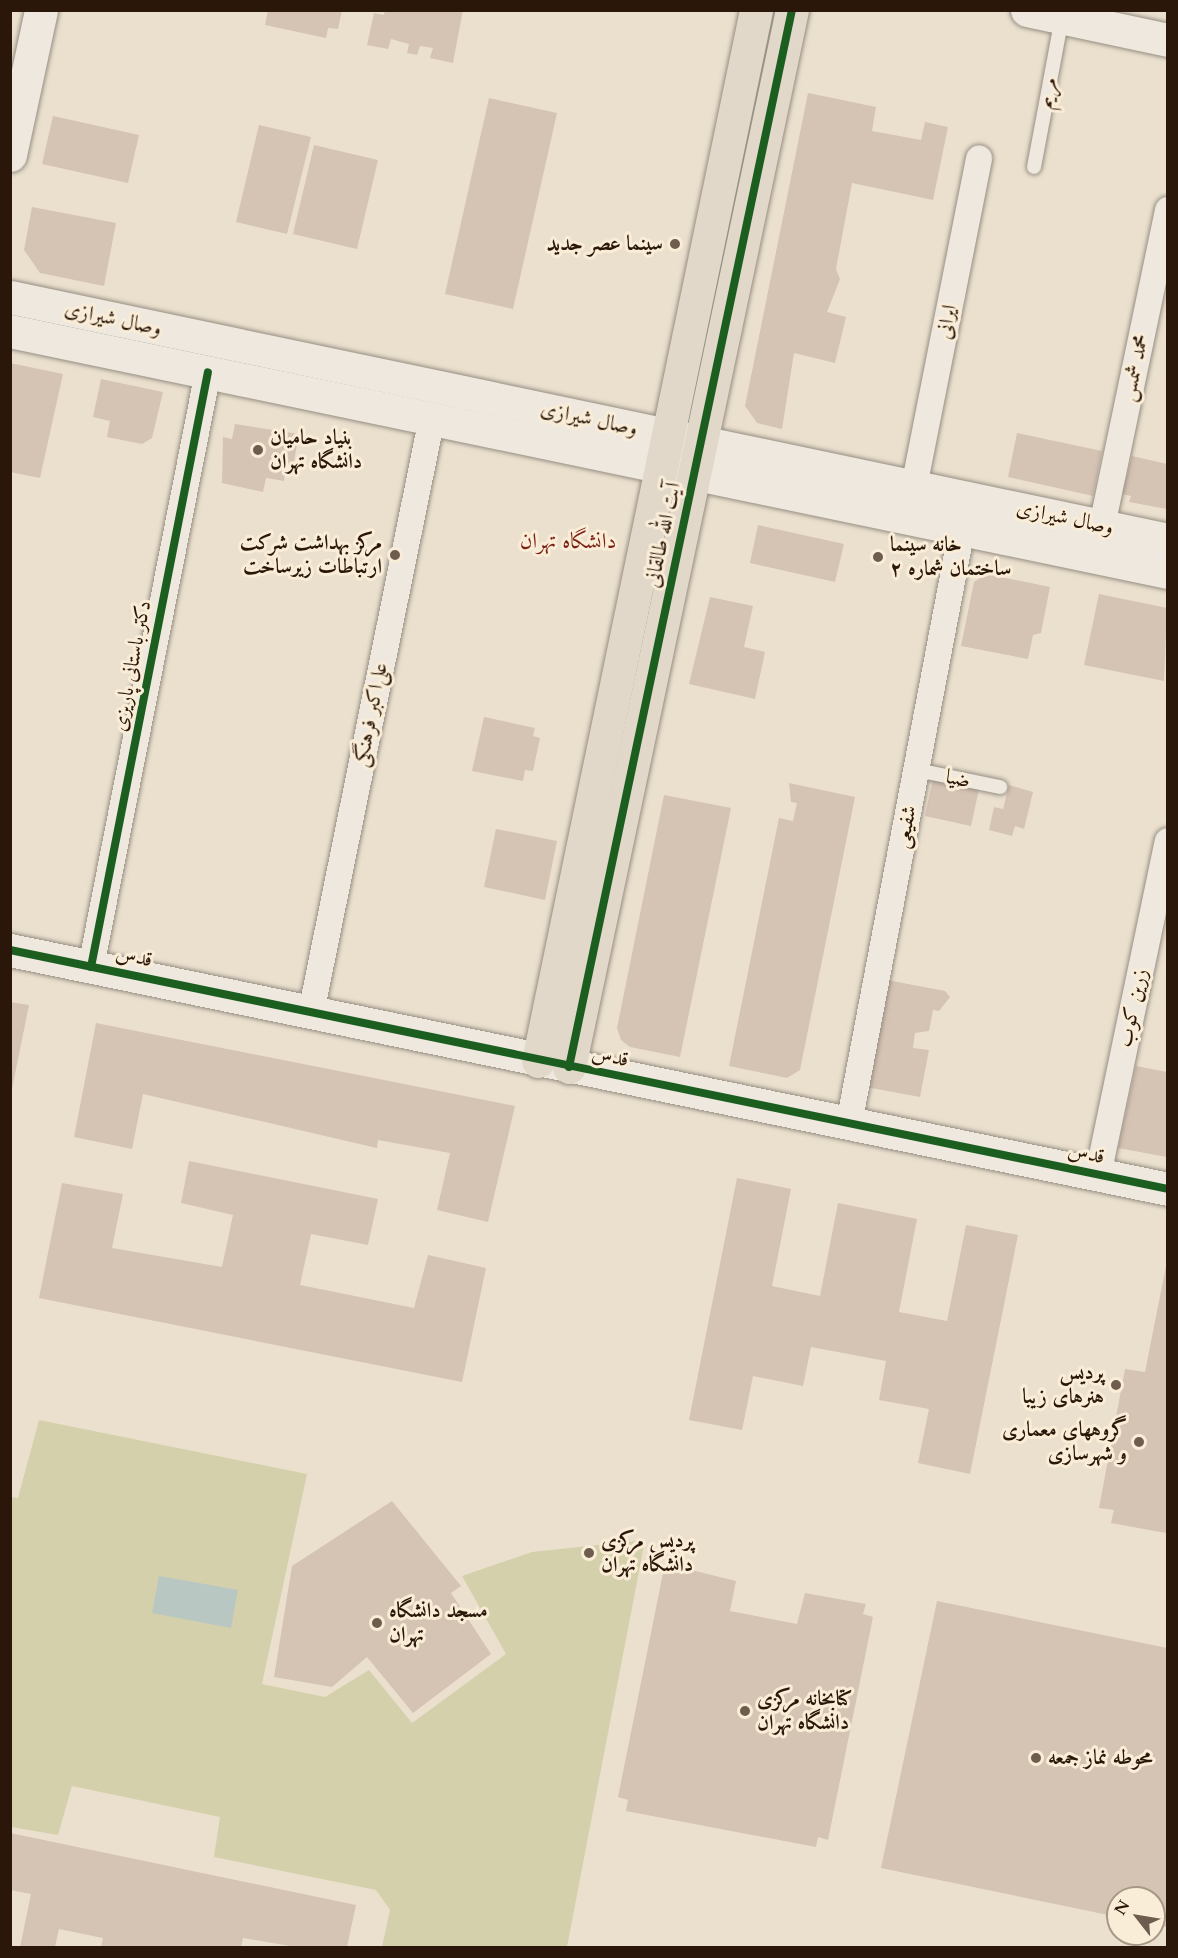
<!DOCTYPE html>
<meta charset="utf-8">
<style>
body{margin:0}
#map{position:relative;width:1178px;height:1958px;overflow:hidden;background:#ebe0ce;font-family:Cardo,Amiri,serif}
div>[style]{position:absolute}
.green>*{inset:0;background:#d4d0ac}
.water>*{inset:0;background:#b8c7c2}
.building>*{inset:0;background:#d5c3b4}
.roads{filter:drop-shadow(0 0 2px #968e82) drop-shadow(0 0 2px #968e82)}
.lane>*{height:14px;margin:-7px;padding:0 7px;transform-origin:7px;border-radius:7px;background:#eee8df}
.street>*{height:26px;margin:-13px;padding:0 13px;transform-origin:13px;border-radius:13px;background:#eee8df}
.secondary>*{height:33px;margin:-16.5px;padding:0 16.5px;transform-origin:16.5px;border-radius:16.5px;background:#eee8df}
.primary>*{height:33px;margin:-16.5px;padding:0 16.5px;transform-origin:16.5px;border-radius:16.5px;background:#e1d8ca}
.cycleway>*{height:8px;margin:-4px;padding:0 4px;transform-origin:4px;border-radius:4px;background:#1b5e20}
.dots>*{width:16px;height:16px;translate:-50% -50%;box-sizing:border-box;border:3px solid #faedd7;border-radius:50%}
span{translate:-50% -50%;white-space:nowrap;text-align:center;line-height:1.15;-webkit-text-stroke:6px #faedd7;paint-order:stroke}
.street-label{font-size:21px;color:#2a1709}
.poi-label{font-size:21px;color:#2a1709;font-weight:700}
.right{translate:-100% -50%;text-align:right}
.left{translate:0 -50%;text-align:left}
.neighbourhood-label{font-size:22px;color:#7a1f14}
.frame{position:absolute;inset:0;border:12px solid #2a1709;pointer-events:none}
.north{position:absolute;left:1106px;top:1886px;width:60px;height:60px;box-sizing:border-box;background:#faedd7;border:2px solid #a79785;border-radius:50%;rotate:301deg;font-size:16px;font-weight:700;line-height:24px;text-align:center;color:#2a1709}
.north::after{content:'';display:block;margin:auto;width:21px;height:27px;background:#6e5d4e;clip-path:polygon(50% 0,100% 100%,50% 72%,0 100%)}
</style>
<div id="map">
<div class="green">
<div style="clip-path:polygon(39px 1420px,307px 1474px,262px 1684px,325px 1697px,369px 1670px,412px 1723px,506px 1654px,462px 1576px,532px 1552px,645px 1540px,567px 1947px,382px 1947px,390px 1910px,376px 1890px,214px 1857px,220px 1817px,72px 1786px,58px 1835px,11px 1827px,10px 1497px,18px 1498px)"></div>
</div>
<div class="water">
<div style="clip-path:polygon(159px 1576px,238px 1590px,231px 1628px,152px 1613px)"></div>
</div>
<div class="building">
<div style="clip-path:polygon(268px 10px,342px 10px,338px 29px,328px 28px,326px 38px,265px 25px)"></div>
<div style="clip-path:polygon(385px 10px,463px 10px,453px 63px,430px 58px,433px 48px,420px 46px,417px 55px,407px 53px,409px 44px,391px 39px,388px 49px,367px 45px,374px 13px,384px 15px)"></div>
<div style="clip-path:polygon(808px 93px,876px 107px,872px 131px,921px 140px,925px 122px,948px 127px,933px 200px,852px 183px,836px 269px,840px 279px,827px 312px,846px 317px,835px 363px,794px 353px,782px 429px,757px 423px,745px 406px)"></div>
<div style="clip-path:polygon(489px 98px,557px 113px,513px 309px,445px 294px)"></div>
<div style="clip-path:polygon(53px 116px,139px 135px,128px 183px,42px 164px)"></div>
<div style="clip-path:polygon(259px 125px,311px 137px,287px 234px,236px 222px)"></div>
<div style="clip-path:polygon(314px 145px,378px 160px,357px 249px,293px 234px)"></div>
<div style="clip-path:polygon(32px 207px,116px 223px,104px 286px,40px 273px,24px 250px)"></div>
<div style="clip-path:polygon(10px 363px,63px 374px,40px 478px,10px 472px)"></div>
<div style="clip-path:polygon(101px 379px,163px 392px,152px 438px,142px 444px,107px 437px,110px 421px,93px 417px)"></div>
<div style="clip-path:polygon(235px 424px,299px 434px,293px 467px,286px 466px,284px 481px,266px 478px,263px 492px,222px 483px,223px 437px,232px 439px)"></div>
<div style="clip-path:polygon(1017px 433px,1102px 451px,1093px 496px,1008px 477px)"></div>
<div style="clip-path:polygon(1132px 456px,1167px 464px,1167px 509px,1129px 502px,1131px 496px,1122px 494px)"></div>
<div style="clip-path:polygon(758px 525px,844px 544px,835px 582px,750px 563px)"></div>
<div style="clip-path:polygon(986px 574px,1050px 587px,1041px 633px,1033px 635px,1028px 659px,961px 646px,974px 582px)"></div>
<div style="clip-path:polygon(1099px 594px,1167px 608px,1164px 681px,1084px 665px)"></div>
<div style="clip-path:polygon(710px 597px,753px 606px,744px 647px,765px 652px,755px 699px,689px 684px)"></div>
<div style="clip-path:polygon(484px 717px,535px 728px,533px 736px,540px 738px,533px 771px,525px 770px,523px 781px,472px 771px)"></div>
<div style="clip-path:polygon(933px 779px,979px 789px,971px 826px,925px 816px)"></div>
<div style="clip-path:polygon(789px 783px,855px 797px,800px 1070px,787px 1078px,729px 1066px,779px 818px,793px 821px,797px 803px,791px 802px)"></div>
<div style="clip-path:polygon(1009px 785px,1033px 792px,1024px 829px,1015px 826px,1012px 836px,989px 830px,994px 807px,1003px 809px)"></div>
<div style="clip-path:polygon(664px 795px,731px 808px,680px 1057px,630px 1047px,621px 1040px,617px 1028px)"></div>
<div style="clip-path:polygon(496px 829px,557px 841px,545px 900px,484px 887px)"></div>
<div style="clip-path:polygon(887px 980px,945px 991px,950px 997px,939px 1011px,933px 1010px,929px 1031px,915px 1033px,913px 1048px,929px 1050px,920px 1097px,866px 1087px)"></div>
<div style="clip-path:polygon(10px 1002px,29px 1005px,12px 1089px,10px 1089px)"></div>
<div style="clip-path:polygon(96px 1023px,515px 1106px,488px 1222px,437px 1210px,450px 1153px,378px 1140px,377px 1148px,143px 1094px,132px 1149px,74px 1137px)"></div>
<div style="clip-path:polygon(1136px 1066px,1167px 1072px,1167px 1157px,1118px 1148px)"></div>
<div style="clip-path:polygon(189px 1161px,378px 1199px,368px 1245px,311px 1234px,300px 1285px,414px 1308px,428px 1255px,486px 1268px,462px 1382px,39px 1298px,62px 1183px,123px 1194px,112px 1248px,222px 1267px,233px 1215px,181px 1203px)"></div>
<div style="clip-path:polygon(737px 1178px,791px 1189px,772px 1286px,820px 1296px,838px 1203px,917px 1219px,899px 1312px,947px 1321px,966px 1225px,1018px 1235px,970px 1474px,918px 1463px,929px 1409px,879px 1400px,886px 1361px,811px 1347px,803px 1386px,753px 1376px,742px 1430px,689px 1420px)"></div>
<div style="clip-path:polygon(1166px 1266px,1167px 1267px,1166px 1533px,1111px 1523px,1114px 1510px,1099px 1508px,1125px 1369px,1145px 1372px)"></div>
<div style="clip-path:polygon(392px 1501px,461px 1586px,451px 1593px,491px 1654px,413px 1713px,367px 1657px,332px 1687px,274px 1677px,292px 1566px)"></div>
<div style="clip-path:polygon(675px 1566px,736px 1581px,730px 1611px,797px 1624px,805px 1593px,866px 1604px,863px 1614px,873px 1617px,828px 1840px,818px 1837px,816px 1847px,626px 1811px,628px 1800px,618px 1797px,663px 1573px,673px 1574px)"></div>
<div style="clip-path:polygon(937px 1601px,1167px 1648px,1167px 1927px,1154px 1924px,1154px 1898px,1118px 1898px,1118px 1917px,881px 1868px)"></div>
<div style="clip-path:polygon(10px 1833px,356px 1905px,347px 1947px,296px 1947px,243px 1938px,241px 1947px,101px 1947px,103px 1938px,59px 1929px,55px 1947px,20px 1947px,31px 1894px,10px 1890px)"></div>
</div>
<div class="roads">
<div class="lane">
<div style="left:1034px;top:167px;width:152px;rotate:-79.4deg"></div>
<div style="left:917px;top:770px;width:85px;rotate:11.6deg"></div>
</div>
<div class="street">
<div style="left:914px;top:487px;width:335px;rotate:-78.8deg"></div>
<div style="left:1102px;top:526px;width:323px;rotate:-78.2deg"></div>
<div style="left:91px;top:967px;width:606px;rotate:-78.88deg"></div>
<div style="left:311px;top:1013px;width:607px;rotate:-78.51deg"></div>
<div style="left:849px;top:1124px;width:606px;rotate:-79.25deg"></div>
<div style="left:1098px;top:1175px;width:341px;rotate:-78.2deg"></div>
</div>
<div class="secondary">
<div style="left:1027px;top:10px;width:144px;rotate:12deg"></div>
<div style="left:10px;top:155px;width:148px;rotate:-77.9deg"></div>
<div style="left:10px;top:297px;width:1183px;rotate:11.85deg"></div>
<div style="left:10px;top:331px;width:1183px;rotate:11.76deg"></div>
<div style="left:10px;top:950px;width:1182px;rotate:11.66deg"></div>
</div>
<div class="primary">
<div style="left:538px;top:1061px;width:1073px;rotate:-78.28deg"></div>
<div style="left:569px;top:1067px;width:1080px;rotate:-78.09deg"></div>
</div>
</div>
<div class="cycleway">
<div style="left:10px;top:950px;width:1182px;rotate:11.66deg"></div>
<div style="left:91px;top:967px;width:606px;rotate:-78.88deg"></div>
<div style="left:569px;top:1067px;width:1080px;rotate:-78.09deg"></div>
</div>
<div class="dots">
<div style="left:675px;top:244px;background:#6e5d4e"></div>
<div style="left:258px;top:450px;background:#6e5d4e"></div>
<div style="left:395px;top:555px;background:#6e5d4e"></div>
<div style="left:878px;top:557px;background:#6e5d4e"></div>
<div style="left:1116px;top:1385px;background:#6e5d4e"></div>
<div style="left:1139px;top:1442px;background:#6e5d4e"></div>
<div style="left:589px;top:1553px;background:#6e5d4e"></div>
<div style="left:377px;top:1623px;background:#6e5d4e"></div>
<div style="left:745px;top:1711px;background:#6e5d4e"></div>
<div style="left:1036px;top:1758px;background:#6e5d4e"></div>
</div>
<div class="street-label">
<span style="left:1048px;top:93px;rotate:-79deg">مریم</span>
<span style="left:113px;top:319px;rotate:12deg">وصال شیرازی</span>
<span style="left:947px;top:322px;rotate:-79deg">ایرانی</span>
<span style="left:1135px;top:368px;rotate:-78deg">محمد شمس</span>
<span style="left:589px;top:419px;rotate:12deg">وصال شیرازی</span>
<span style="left:1065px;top:518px;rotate:12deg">وصال شیرازی</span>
<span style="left:663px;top:535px;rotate:-78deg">آیت الله طالقانی</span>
<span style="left:132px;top:666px;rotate:-79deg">دکتر باستانی پاریزی</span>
<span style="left:371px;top:715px;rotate:-79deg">علی‌اکبر فرهنگی</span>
<span style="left:958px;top:779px;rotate:11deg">ضیا</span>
<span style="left:906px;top:827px;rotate:-79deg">شفیعی</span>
<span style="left:134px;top:957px;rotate:12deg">قدس</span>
<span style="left:1133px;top:1008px;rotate:-78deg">زرین کوب</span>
<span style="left:610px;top:1057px;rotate:11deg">قدس</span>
<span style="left:1086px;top:1154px;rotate:11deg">قدس</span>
</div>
<div class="poi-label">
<span class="right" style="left:663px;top:244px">سینما عصر جدید</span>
<span class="left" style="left:270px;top:450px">بنیاد حامیان<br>دانشگاه تهران</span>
<span class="right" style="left:382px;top:555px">مرکز بهداشت شرکت<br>ارتباطات زیرساخت</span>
<span class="left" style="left:890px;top:557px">خانه سینما<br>ساختمان شماره ۲</span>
<span class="right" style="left:1104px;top:1385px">پردیس<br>هنرهای زیبا</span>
<span class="right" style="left:1127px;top:1442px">گروههای معماری<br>و شهرسازی</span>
<span class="left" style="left:601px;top:1553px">پردیس مرکزی<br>دانشگاه‌ تهران</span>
<span class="left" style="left:389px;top:1623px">مسجد دانشگاه<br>تهران</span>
<span class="left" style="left:757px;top:1711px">کتابخانه مرکزی<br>دانشگاه تهران</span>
<span class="left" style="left:1048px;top:1758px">محوطه نماز جمعه</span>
</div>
<div class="neighbourhood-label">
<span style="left:568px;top:542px">دانشگاه تهران</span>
</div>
<div class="frame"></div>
<div class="north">N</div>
</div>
